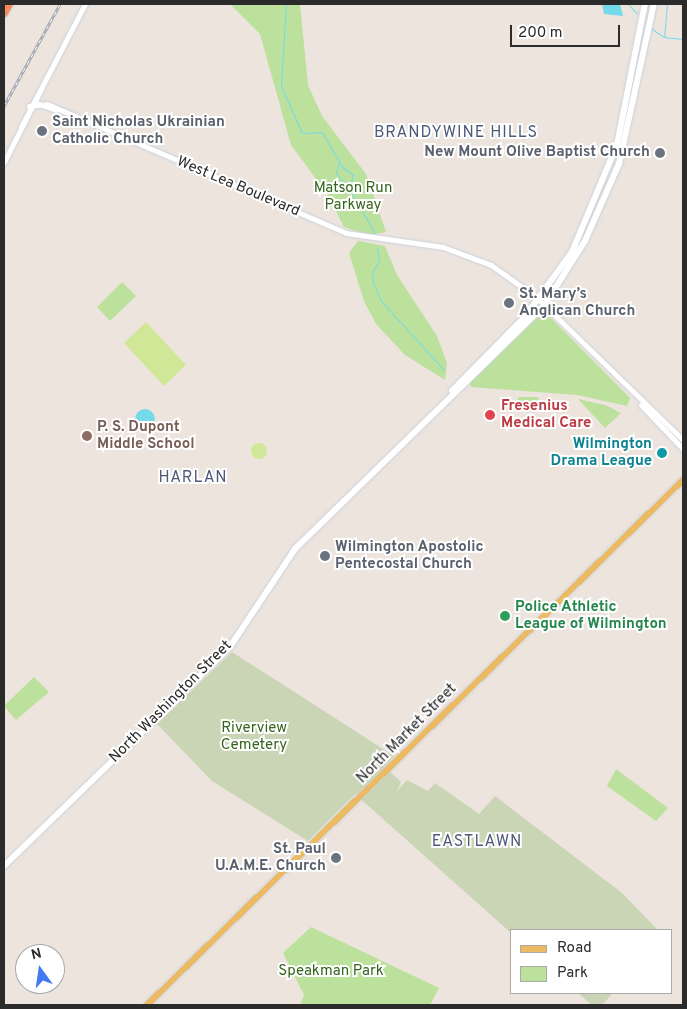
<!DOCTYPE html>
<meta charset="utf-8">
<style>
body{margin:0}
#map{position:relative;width:687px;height:1009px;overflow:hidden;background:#ece4dd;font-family:Overpass,sans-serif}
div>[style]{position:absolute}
.green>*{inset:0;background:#bce19c}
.cemetery>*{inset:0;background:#c9d5b5}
.pitch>*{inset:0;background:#d0e798}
.round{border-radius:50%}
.water>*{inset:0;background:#74daea}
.stream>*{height:1px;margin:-0.5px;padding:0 0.5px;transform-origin:0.5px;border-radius:0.5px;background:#74daea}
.roads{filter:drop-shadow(0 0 1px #cbd1dc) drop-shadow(0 0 1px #cbd1dc)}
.tertiary>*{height:5px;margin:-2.5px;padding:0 2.5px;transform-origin:2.5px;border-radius:2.5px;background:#fff}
.secondary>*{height:5.5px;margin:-2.75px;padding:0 2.75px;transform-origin:2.75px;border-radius:2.75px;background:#fff}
.primary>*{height:6px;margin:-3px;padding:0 3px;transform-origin:3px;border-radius:3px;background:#ecba63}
.motorway>*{height:8px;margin:-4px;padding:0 4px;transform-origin:4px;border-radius:4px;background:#f88b5c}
.rail>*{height:3px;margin-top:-1.5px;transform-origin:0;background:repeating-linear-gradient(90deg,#fff 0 4px,#a0a6b4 0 8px);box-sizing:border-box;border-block:1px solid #a0a6b4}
.dots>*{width:14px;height:14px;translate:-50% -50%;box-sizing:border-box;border:2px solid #fff;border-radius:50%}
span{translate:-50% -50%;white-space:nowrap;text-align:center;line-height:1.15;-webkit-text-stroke:4px #fff;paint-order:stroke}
.worship-label{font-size:15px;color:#5b616d;font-weight:700}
.left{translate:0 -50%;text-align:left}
.right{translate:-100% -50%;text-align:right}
.street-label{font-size:15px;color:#2b2b2b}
.park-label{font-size:15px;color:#35651d}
.health-label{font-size:15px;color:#be3a42;font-weight:700}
.education-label{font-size:15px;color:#785e54;font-weight:700}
.culture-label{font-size:15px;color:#0d838f;font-weight:700}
.leisure-label{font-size:15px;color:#27864d;font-weight:700}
.neighbourhood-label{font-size:16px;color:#4c5a7a;letter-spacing:1px}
.frame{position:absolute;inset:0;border:5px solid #2b2b2b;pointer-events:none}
.legend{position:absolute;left:510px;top:929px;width:162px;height:65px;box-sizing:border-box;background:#fff;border:1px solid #aaa;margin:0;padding:6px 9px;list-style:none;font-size:15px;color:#2b2b2b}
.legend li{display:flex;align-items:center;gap:10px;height:25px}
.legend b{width:25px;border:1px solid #aaa}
.north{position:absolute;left:15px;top:944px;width:50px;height:50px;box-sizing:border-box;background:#fff;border:1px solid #aaa;border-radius:50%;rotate:346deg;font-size:14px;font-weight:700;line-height:20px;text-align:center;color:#2b2b2b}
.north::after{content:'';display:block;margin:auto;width:18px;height:22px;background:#437af3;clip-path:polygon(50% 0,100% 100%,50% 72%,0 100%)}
.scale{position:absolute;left:510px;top:25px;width:110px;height:22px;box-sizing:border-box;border:2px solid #2b2b2b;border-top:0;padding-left:6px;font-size:15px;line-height:18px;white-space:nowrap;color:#2b2b2b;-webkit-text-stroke:4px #fff;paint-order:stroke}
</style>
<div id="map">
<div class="green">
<div style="clip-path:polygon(230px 4px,300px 4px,308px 85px,322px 116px,366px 174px,386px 232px,369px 235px,344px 227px,328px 195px,291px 145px,260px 34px)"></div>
<div style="clip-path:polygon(358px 241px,385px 246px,397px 275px,437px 336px,447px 363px,445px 380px,405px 355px,376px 324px,364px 301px,349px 253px)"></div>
<div style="clip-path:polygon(122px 282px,136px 296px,110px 321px,97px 307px)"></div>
<div style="clip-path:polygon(543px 310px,630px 398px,627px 406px,577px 395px,471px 387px,470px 383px)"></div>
<div style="clip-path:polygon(519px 397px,537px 397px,539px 399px,526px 412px,516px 402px)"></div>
<div style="clip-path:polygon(578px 399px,605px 405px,621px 413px,605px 428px)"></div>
<div style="clip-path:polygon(34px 677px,49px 692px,16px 720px,4px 706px)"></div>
<div style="clip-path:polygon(616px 769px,668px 808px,656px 821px,607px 786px)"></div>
<div style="clip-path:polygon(311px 927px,439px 988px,430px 1005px,300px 1005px,304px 995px,283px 953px)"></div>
</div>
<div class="cemetery">
<div style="clip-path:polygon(232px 652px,394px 756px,385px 767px,401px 782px,397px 791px,407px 780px,428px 791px,435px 783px,479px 814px,495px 796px,622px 893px,658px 930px,511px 933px,355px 794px,308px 841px,212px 781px,157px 724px)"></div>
<div style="clip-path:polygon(578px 993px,613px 993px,602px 1005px,592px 1005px)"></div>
</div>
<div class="pitch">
<div style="clip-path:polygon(146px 322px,186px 365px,164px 386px,124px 343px)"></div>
<div class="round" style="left:251px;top:443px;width:16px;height:16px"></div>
</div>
<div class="water">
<div style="clip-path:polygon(602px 4px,620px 4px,623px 16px,604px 14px)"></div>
<div class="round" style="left:135px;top:409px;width:20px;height:20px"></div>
</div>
<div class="stream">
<div style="left:286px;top:4px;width:82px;rotate:93.5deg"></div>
<div style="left:281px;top:86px;width:51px;rotate:65.9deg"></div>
<div style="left:302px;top:133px;width:20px;rotate:-3deg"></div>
<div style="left:322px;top:132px;width:40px;rotate:60.3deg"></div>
<div style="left:342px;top:167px;width:14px;rotate:36deg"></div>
<div style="left:353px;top:175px;width:15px;rotate:106deg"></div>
<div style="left:349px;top:189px;width:51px;rotate:59.4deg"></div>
<div style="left:628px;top:4px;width:13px;rotate:48deg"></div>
<div style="left:667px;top:4px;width:33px;rotate:95deg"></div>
<div style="left:664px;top:37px;width:19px;rotate:6deg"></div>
<div style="left:652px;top:29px;width:14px;rotate:34deg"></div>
<div style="left:339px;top:161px;width:12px;rotate:104deg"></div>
<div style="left:336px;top:173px;width:19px;rotate:51deg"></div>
<div style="left:377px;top:248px;width:13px;rotate:81deg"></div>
<div style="left:379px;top:261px;width:13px;rotate:122deg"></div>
<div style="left:372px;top:272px;width:10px;rotate:84deg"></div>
<div style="left:373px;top:282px;width:21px;rotate:67deg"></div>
<div style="left:381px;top:301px;width:93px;rotate:47.6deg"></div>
</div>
<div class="roads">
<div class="tertiary">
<div style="left:34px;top:102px;width:23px;rotate:20deg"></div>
<div style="left:29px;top:106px;width:18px;rotate:-6deg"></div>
<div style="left:47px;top:104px;width:326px;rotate:23.3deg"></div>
<div style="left:346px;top:233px;width:98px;rotate:8.2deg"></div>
<div style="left:443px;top:247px;width:51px;rotate:20.6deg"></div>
<div style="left:491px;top:265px;width:55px;rotate:35.4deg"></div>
<div style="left:536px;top:297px;width:205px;rotate:44.2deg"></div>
<div style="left:21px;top:127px;width:139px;rotate:-62.5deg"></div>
<div style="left:4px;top:162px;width:82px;rotate:-63.1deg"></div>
<div style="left:641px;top:405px;width:61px;rotate:46.3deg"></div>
</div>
<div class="secondary">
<div style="left:452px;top:391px;width:103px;rotate:-45.4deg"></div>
<div style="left:524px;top:318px;width:82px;rotate:-54deg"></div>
<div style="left:572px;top:252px;width:116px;rotate:-67.2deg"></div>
<div style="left:617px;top:145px;width:144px;rotate:-78.8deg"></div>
<div style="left:4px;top:866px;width:315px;rotate:-44.1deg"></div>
<div style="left:230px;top:647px;width:118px;rotate:-56.4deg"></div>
<div style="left:295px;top:549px;width:348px;rotate:-44.3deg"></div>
<div style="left:544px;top:306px;width:77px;rotate:-57.8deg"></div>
<div style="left:585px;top:241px;width:84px;rotate:-66.2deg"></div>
<div style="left:619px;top:164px;width:164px;rotate:-77.7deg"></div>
</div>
<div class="primary">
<div style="left:147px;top:1005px;width:750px;rotate:-44.41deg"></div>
</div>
<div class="motorway">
<div style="left:4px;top:13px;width:10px;rotate:-61deg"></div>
</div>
</div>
<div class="rail">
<div style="left:4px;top:106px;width:116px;rotate:-61.2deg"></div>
</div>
<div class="dots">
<div style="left:42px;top:131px;background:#6b7280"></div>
<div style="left:660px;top:153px;background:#6b7280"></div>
<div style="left:509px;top:303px;background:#6b7280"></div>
<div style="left:490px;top:415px;background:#e0444e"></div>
<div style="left:87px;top:436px;background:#8d6e63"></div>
<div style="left:662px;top:453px;background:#0f9aa8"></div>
<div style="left:325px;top:556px;background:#6b7280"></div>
<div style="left:505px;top:616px;background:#2e9e5b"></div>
<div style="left:336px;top:858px;background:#6b7280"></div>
</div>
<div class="worship-label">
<span class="left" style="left:52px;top:131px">Saint Nicholas Ukrainian<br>Catholic Church</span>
<span class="right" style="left:650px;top:153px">New Mount Olive Baptist Church</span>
<span class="left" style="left:519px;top:303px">St. Mary’s<br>Anglican Church</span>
<span class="left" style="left:335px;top:556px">Wilmington Apostolic<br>Pentecostal Church</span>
<span class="right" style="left:326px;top:858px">St. Paul<br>U.A.M.E. Church</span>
</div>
<div class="street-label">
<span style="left:238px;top:187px;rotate:23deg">West Lea Boulevard</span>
<span style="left:171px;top:702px;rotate:-45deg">North Washington Street</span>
<span style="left:407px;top:734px;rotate:-45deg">North Market Street</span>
</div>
<div class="park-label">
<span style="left:353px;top:197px">Matson Run<br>Parkway</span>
<span style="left:254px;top:737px">Riverview<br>Cemetery</span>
<span style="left:331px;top:972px">Speakman Park</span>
</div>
<div class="health-label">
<span class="left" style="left:501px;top:415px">Fresenius<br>Medical Care</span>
</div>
<div class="education-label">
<span class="left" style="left:97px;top:436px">P. S. Dupont<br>Middle School</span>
</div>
<div class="culture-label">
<span class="right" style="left:652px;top:453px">Wilmington<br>Drama League</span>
</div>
<div class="leisure-label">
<span class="left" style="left:515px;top:616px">Police Athletic<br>League of Wilmington</span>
</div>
<div class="neighbourhood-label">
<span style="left:456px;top:133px">BRANDYWINE HILLS</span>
<span style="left:193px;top:478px">HARLAN</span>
<span style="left:477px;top:842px">EASTLAWN</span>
</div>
<div class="frame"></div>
<ul class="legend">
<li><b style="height:6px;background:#ecba63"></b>Road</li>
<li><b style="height:14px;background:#bce19c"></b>Park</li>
</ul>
<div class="north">N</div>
<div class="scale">200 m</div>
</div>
